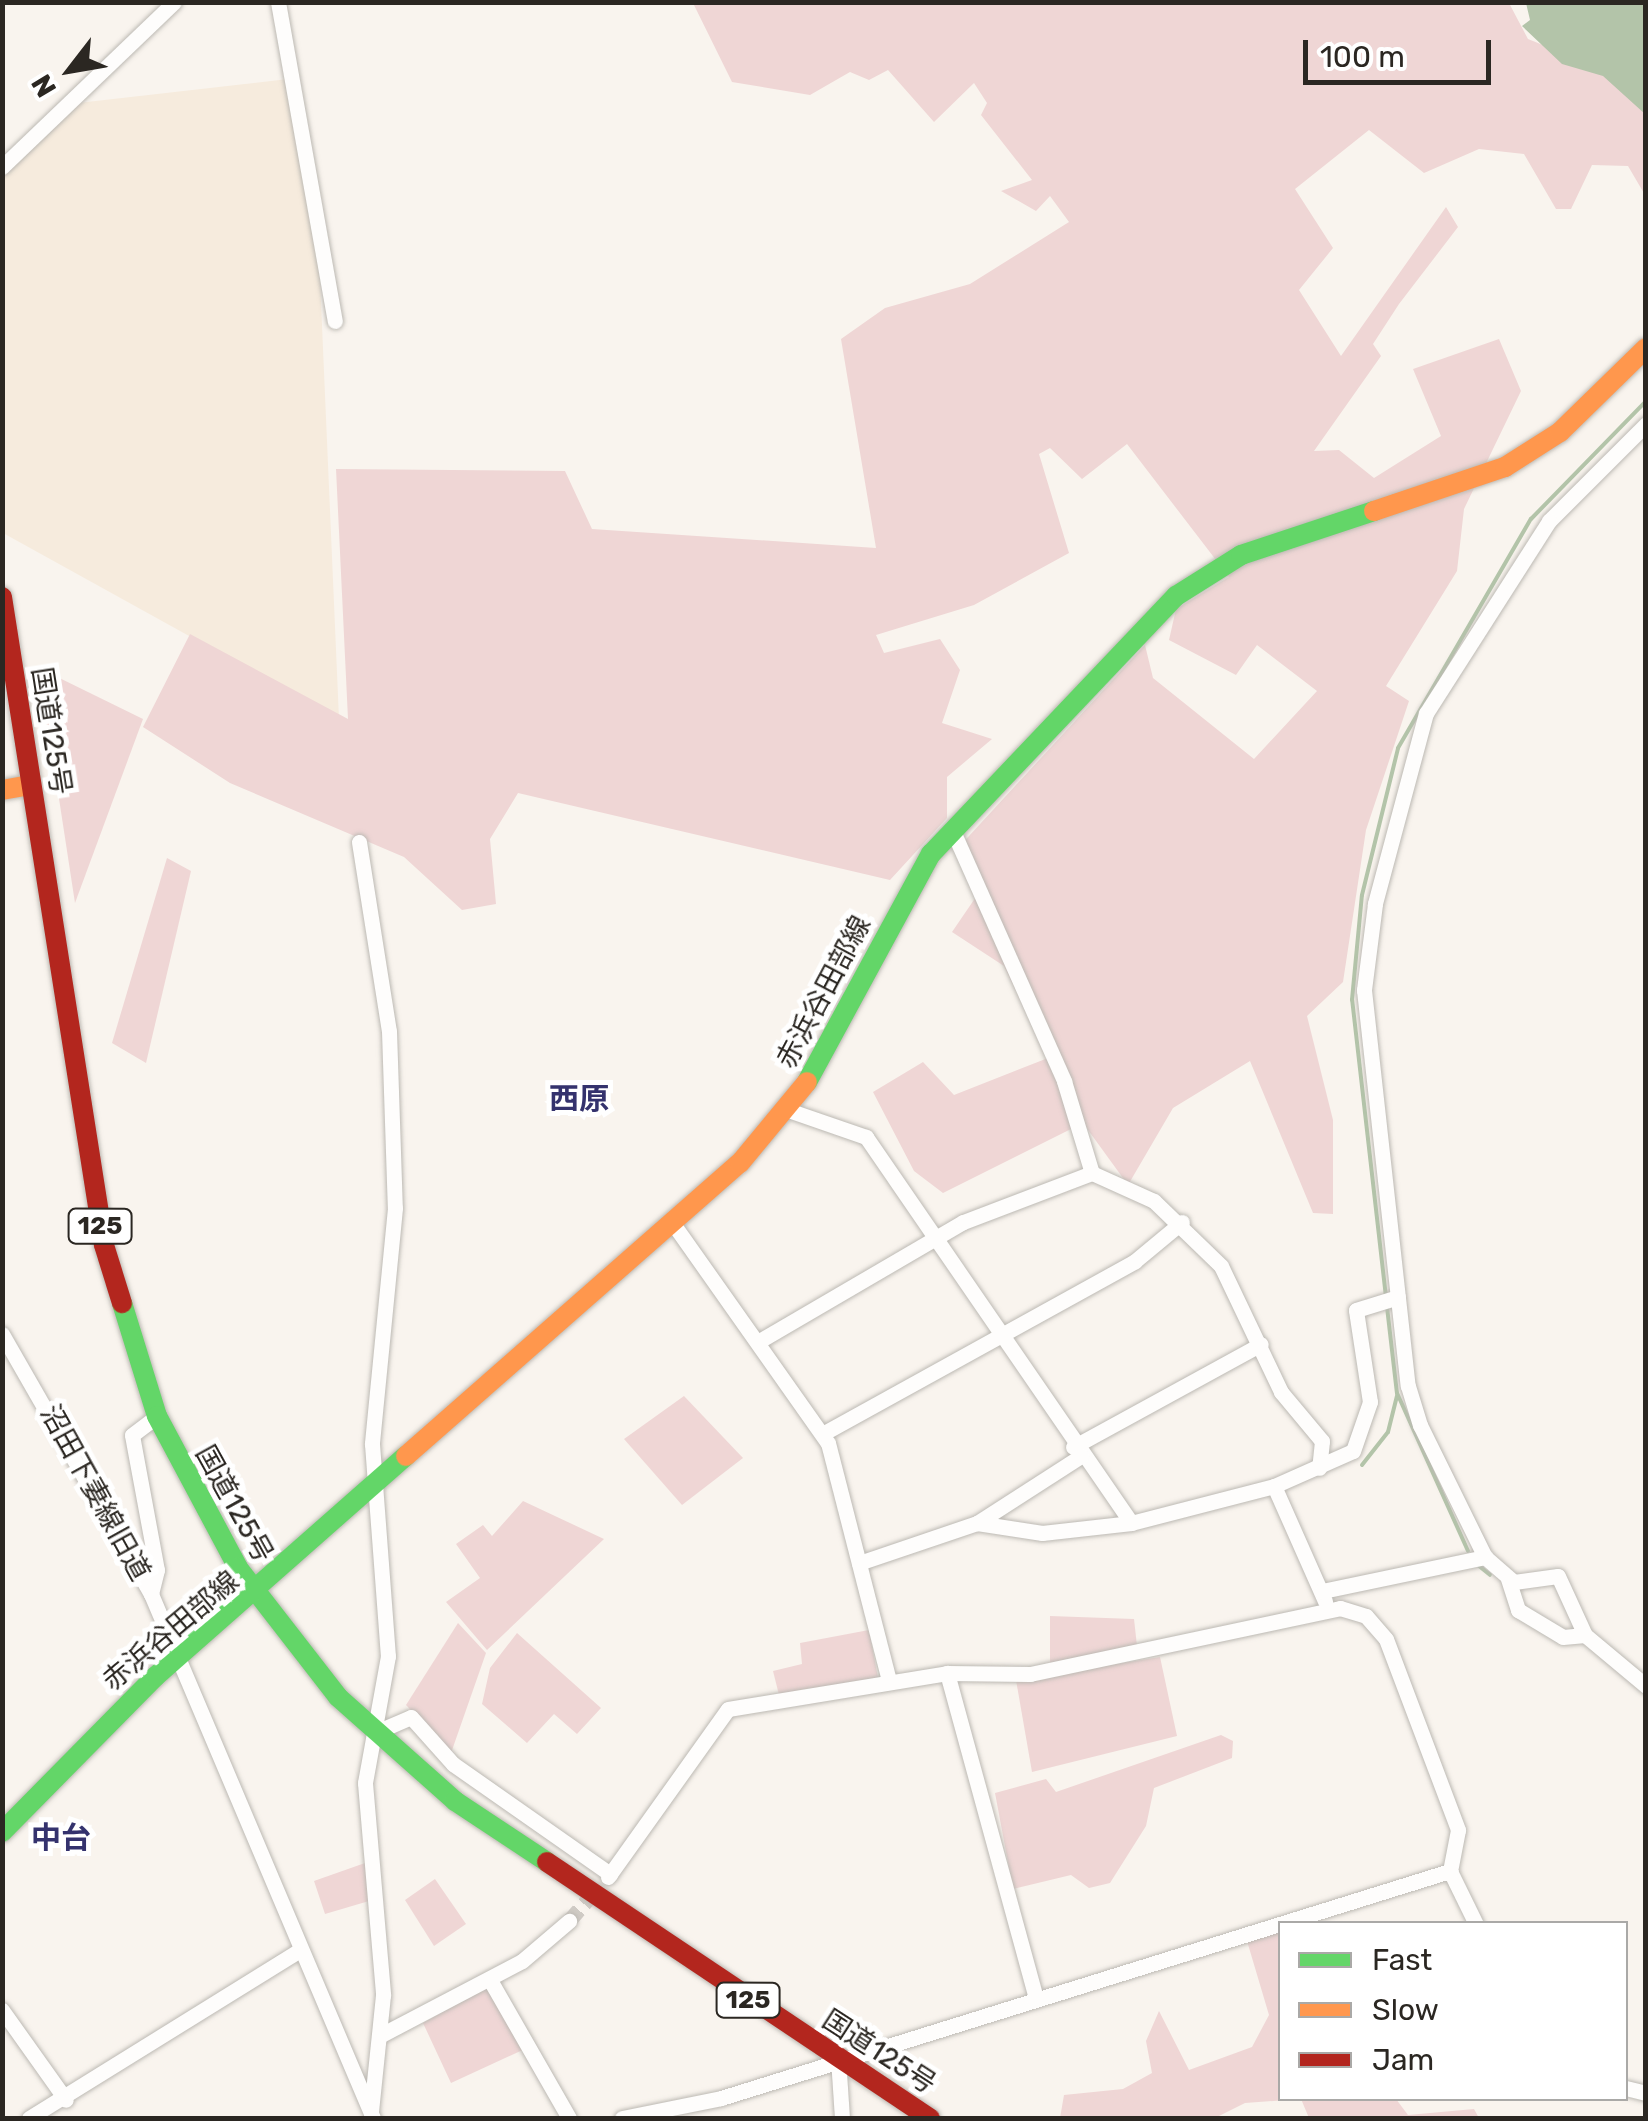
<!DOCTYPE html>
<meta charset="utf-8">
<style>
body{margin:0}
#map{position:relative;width:1648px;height:2121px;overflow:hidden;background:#f9f4ee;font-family:Rubik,"Noto Sans JP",sans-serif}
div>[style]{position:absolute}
.built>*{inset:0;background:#f6ebdd}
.green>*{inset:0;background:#efd6d5}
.water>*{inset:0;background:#b3c4a9}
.stream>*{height:4px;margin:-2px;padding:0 2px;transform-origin:2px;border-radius:2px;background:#b3c4a9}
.street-tunnel>*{height:15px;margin-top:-7.5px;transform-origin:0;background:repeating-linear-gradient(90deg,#d0cbc5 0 15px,transparent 0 23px)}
.roads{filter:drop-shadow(0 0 2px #bcb9b3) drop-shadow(0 0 2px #bcb9b3)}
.street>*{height:15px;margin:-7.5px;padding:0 7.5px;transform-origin:7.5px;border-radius:7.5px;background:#fefdfc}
.fast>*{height:20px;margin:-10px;padding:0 10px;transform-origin:10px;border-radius:10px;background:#63d668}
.slow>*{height:20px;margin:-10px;padding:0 10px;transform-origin:10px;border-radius:10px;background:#ff974d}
.jam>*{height:20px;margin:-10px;padding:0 10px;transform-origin:10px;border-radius:10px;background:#b3261e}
span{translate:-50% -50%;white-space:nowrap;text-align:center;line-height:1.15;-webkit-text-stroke:10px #fff;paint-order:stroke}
.shield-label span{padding:2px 8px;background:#fff;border:2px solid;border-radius:8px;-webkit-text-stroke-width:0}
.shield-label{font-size:25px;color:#2b2722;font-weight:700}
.street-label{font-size:28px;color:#2b2722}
.neighbourhood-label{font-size:30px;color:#34326d;font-weight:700}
.frame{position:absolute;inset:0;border:5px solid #2b2722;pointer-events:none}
.legend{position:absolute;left:1278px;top:1921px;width:350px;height:180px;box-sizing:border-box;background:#fff;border:2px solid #aaa9a7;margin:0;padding:12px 18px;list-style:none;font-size:30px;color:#2b2722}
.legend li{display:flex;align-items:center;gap:20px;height:50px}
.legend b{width:50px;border:2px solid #aaa9a7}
.north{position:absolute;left:20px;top:20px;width:100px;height:100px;-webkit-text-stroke:8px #fff;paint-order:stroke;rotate:239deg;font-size:28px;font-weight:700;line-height:40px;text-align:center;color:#2b2722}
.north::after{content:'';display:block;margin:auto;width:35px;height:45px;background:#2b2722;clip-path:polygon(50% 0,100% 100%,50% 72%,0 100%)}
.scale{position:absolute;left:1303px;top:40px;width:188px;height:45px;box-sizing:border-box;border:5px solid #2b2722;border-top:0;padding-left:12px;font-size:30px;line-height:35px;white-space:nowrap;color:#2b2722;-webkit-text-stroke:8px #fff;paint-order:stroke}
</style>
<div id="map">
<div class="built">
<div style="clip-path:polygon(288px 79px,319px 256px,339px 719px,3px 533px,2px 175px,78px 103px)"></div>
</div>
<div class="green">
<div style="clip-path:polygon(693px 3px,1509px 3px,1528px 39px,1610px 72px,1645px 107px,1645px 195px,1628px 166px,1592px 165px,1571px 209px,1556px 209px,1524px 154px,1479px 149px,1424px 173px,1369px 130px,1295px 189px,1333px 248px,1299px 290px,1341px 356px,1446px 207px,1458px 227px,1399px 304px,1373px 344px,1381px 356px,1314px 451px,1339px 450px,1374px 478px,1441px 436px,1413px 369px,1499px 339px,1521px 391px,1464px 509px,1457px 571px,1386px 686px,1409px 701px,1366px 830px,1343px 982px,1307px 1016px,1333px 1120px,1333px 1214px,1313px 1213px,1250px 1061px,1173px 1108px,1128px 1185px,1083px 1123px,943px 1193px,914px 1171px,873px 1092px,923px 1062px,954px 1095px,1048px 1058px,1004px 966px,952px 932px,980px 891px,958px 848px,1145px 645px,1153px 678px,1254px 759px,1317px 691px,1257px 645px,1236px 675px,1169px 640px,1176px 609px,1229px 577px,1127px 444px,1082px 479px,1050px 448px,1039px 454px,1069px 553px,974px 605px,876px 635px,884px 653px,940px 639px,960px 670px,942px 723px,992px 739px,947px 777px,947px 818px,890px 880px,518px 793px,490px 839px,496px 904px,462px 910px,404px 857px,230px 783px,143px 727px,190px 634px,348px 719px,336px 469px,565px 471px,592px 529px,876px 548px,841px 339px,885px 308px,970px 284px,1069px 222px,1050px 196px,1036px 211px,1001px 191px,1032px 180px,981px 115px,987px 103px,974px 83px,934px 122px,888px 70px,869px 80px,850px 72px,810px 95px,732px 82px)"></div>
<div style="clip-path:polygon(39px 668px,143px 719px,75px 903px)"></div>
<div style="clip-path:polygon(167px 858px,191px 871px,146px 1063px,112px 1043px)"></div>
<div style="clip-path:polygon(684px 1396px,743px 1458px,682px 1505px,624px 1439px)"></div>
<div style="clip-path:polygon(523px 1501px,604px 1539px,487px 1650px,446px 1602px,480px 1578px,456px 1544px,483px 1525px,492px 1536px)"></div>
<div style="clip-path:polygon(1050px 1616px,1134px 1619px,1137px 1646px,1050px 1663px)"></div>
<div style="clip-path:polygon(458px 1623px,486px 1653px,451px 1753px,406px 1705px)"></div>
<div style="clip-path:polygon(869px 1630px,878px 1678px,780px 1699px,773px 1671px,802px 1664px,800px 1643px)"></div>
<div style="clip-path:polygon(517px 1633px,601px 1708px,577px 1734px,554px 1714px,527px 1743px,482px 1704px,490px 1668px)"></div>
<div style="clip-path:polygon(1160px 1657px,1177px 1736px,1032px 1772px,1016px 1680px)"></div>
<div style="clip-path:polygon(1221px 1735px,1233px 1741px,1232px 1758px,1154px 1788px,1146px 1826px,1110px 1883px,1089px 1888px,1071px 1875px,1013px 1889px,995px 1793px,1046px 1779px,1056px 1792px)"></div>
<div style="clip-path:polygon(365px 1863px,369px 1901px,325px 1914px,314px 1881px)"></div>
<div style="clip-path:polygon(435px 1879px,466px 1924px,434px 1946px,405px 1900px)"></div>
<div style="clip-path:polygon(1280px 1930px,1280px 2098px,1396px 2099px,1408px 2115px,1474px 2109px,1479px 2118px,1309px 2118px,1301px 2099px,1245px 2103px,1215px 2118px,1060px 2118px,1064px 2095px,1123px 2089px,1152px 2073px,1146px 2041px,1159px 2011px,1189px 2070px,1252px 2047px,1269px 2015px,1247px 1941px)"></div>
<div style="clip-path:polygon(486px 1988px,527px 2048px,451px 2083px,423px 2023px)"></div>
</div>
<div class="water">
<div style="clip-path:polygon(1526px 3px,1645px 3px,1645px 114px,1603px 76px,1562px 64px,1522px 26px,1530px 20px)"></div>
</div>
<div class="stream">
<div style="left:1386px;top:1297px;width:299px;rotate:-96.5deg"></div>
<div style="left:1352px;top:1000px;width:105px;rotate:-84.6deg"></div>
<div style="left:1362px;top:895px;width:151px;rotate:-76.2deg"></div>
<div style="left:1398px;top:748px;width:265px;rotate:-59.9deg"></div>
<div style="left:1531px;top:519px;width:165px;rotate:-45.7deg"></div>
<div style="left:1387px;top:1307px;width:87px;rotate:83.4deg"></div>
<div style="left:1397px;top:1393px;width:173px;rotate:65.8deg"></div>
<div style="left:1362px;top:1465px;width:42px;rotate:-51.8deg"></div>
<div style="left:1388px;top:1432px;width:37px;rotate:-76deg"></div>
<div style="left:1479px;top:1566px;width:14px;rotate:39deg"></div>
</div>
<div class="street-tunnel">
<div style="left:569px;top:1921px;width:41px;rotate:-48.9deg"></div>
</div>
<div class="roads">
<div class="street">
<div style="left:278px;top:2px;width:324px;rotate:79.9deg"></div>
<div style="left:2px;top:167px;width:238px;rotate:-43.8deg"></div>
<div style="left:1646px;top:424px;width:137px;rotate:135deg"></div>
<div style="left:1549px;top:521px;width:228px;rotate:122.6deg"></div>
<div style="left:1426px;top:713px;width:198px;rotate:105deg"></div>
<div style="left:1375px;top:904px;width:87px;rotate:97.3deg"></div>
<div style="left:1364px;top:990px;width:398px;rotate:83.7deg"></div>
<div style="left:1408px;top:1386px;width:41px;rotate:72.9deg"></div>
<div style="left:1420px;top:1425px;width:147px;rotate:63.8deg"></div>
<div style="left:1485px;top:1557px;width:38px;rotate:41deg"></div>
<div style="left:1514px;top:1582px;width:44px;rotate:-7.8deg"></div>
<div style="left:1558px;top:1576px;width:65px;rotate:65.4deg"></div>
<div style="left:1585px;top:1635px;width:80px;rotate:39.9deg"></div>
<div style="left:952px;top:829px;width:276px;rotate:66deg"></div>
<div style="left:1064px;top:1081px;width:96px;rotate:73.1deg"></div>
<div style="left:1092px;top:1173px;width:68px;rotate:24.3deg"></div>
<div style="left:1154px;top:1201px;width:93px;rotate:44.1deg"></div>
<div style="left:1221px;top:1266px;width:140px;rotate:64.5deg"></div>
<div style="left:1281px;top:1392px;width:64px;rotate:50.1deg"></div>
<div style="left:1322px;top:1441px;width:27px;rotate:96deg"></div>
<div style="left:359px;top:842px;width:191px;rotate:81deg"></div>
<div style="left:389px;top:1031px;width:177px;rotate:88.1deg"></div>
<div style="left:395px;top:1208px;width:237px;rotate:95.6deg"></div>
<div style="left:372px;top:1444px;width:213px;rotate:85.7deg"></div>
<div style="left:388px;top:1656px;width:129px;rotate:100.3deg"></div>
<div style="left:365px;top:1783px;width:213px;rotate:85.1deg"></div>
<div style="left:383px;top:1995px;width:118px;rotate:95.9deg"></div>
<div style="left:788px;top:1110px;width:83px;rotate:19.1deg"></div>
<div style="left:866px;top:1137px;width:468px;rotate:55.5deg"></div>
<div style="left:1131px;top:1523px;width:148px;rotate:-14.5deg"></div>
<div style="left:1274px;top:1486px;width:86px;rotate:-23.9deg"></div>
<div style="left:1353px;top:1451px;width:52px;rotate:-70.9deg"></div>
<div style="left:1370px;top:1402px;width:93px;rotate:-98.7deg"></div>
<div style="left:1356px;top:1310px;width:44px;rotate:-17.2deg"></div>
<div style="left:674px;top:1225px;width:267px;rotate:54.8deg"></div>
<div style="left:828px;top:1443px;width:245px;rotate:75.6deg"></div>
<div style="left:2px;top:1334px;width:300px;rotate:60.2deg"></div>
<div style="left:151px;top:1594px;width:569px;rotate:67.04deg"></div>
<div style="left:761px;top:1340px;width:234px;rotate:-30.3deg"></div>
<div style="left:963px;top:1222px;width:138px;rotate:-20.8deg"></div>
<div style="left:824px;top:1433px;width:355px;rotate:-28.9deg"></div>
<div style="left:1135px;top:1261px;width:61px;rotate:-39.7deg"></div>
<div style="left:1073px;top:1447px;width:214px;rotate:-28.7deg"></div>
<div style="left:1274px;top:1486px;width:126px;rotate:66.1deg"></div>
<div style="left:977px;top:1523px;width:124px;rotate:-32.8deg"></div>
<div style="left:859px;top:1563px;width:125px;rotate:-18.7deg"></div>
<div style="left:977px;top:1523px;width:66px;rotate:8.7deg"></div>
<div style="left:1042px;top:1533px;width:90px;rotate:-6.4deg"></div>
<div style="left:1508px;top:1579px;width:33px;rotate:72deg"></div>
<div style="left:1518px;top:1610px;width:52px;rotate:31deg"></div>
<div style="left:1563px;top:1637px;width:22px;rotate:-5deg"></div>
<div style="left:1322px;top:1591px;width:167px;rotate:-11.8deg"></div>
<div style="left:151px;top:1594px;width:25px;rotate:-76deg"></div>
<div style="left:157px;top:1570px;width:137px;rotate:-100.5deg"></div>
<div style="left:132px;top:1435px;width:31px;rotate:-37deg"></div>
<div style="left:947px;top:1673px;width:337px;rotate:74.7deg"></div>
<div style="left:374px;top:1733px;width:40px;rotate:-23.4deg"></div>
<div style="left:411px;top:1717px;width:63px;rotate:48.2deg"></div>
<div style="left:453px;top:1764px;width:192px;rotate:35deg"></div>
<div style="left:1450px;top:1871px;width:59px;rotate:63.9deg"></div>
<div style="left:608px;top:1877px;width:206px;rotate:-54.5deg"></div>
<div style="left:728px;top:1709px;width:222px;rotate:-9.3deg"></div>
<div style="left:947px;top:1673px;width:83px;rotate:0.7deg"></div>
<div style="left:1030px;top:1674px;width:317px;rotate:-12deg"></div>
<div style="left:1340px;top:1608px;width:27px;rotate:17deg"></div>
<div style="left:1366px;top:1616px;width:30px;rotate:49deg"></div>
<div style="left:1386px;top:1639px;width:204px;rotate:69.3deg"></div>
<div style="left:1458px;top:1830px;width:42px;rotate:101deg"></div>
<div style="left:490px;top:1980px;width:159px;rotate:60.2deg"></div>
<div style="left:2px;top:2010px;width:110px;rotate:54.6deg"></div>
<div style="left:381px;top:2035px;width:159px;rotate:-27.7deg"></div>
<div style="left:522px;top:1961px;width:62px;rotate:-40.4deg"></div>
<div style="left:838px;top:2058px;width:60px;rotate:86.2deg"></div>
<div style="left:1626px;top:2088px;width:21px;rotate:14deg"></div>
<div style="left:29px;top:2118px;width:319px;rotate:-31.8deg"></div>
<div style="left:622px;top:2118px;width:101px;rotate:-11.4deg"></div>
<div style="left:721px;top:2098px;width:764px;rotate:-17.3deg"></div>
</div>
<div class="fast">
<div style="left:807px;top:1082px;width:260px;rotate:-61.5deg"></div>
<div style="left:931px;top:854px;width:356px;rotate:-46.5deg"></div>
<div style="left:1176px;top:596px;width:77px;rotate:-32.2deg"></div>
<div style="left:1241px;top:555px;width:140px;rotate:-18.3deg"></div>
<div style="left:122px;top:1303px;width:118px;rotate:72.8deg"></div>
<div style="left:157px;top:1416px;width:172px;rotate:61.9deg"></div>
<div style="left:238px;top:1568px;width:163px;rotate:52.2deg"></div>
<div style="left:338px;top:1697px;width:157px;rotate:41.6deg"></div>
<div style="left:455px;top:1801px;width:110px;rotate:33.5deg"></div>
<div style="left:2px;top:1832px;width:218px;rotate:-45.4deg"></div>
<div style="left:155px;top:1677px;width:334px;rotate:-41.4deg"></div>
</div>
<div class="slow">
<div style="left:1374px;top:511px;width:138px;rotate:-18.6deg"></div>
<div style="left:1505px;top:467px;width:65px;rotate:-32.5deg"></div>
<div style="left:1560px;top:432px;width:120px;rotate:-44.3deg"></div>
<div style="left:2px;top:790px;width:29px;rotate:-10deg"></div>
<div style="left:406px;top:1456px;width:444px;rotate:-41.3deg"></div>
<div style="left:740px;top:1163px;width:105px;rotate:-50.4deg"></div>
</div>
<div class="jam">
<div style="left:2px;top:597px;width:656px;rotate:81.05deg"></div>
<div style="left:104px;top:1245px;width:61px;rotate:72.8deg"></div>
<div style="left:547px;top:1862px;width:461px;rotate:33.8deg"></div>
</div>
</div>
<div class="shield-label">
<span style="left:100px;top:1226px">125</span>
<span style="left:748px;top:2000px">125</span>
</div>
<div class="street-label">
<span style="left:51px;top:731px;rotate:81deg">国道125号</span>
<span style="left:824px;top:992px;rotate:-62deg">赤浜谷田部線</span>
<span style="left:95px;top:1493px;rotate:61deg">沼田下妻線旧道</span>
<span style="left:234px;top:1504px;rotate:61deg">国道125号</span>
<span style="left:171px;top:1631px;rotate:-40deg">赤浜谷田部線</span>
<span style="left:879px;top:2052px;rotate:33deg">国道125号</span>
</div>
<div class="neighbourhood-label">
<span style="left:579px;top:1099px">西原</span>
<span style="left:61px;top:1838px">中台</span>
</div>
<div class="frame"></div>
<ul class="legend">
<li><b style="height:12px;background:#63d668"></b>Fast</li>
<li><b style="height:12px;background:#ff974d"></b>Slow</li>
<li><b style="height:12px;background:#b3261e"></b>Jam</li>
</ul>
<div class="north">N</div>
<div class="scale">100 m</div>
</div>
